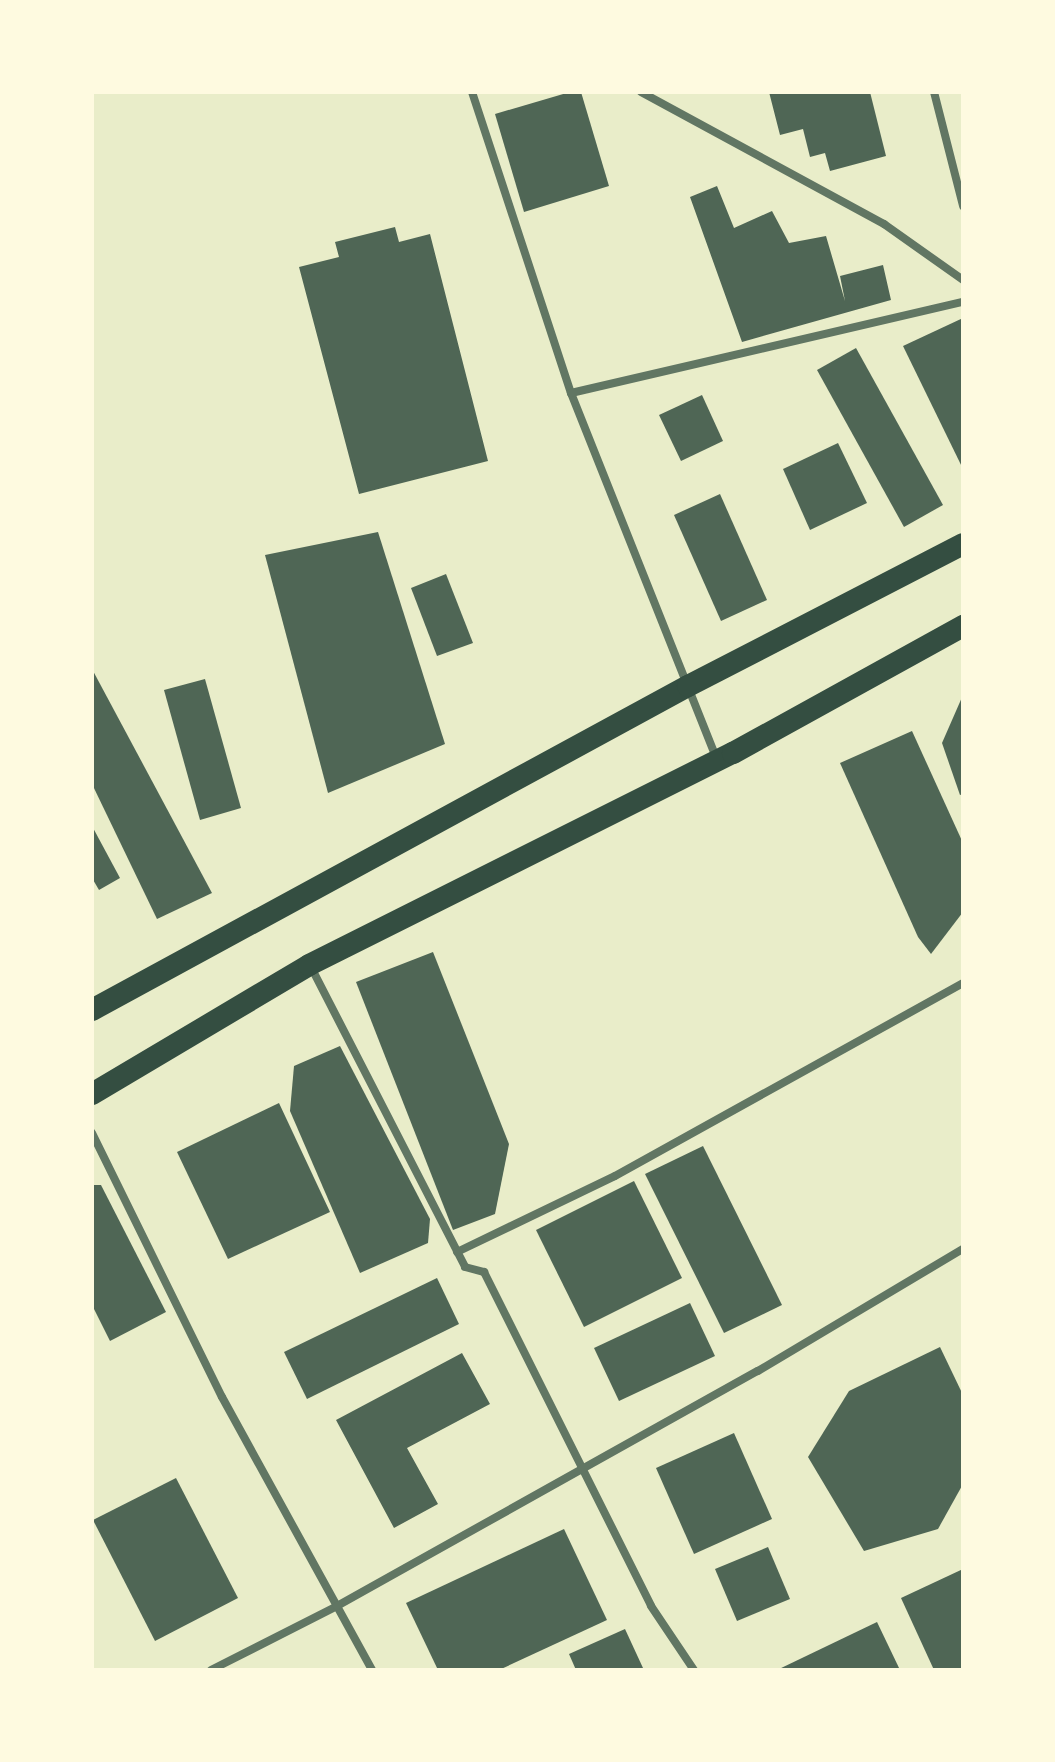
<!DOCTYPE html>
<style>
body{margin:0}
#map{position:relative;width:1055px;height:1762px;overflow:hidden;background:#e9edc9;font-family:Barlow,sans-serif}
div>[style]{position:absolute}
.building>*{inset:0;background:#4f6655}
.minor>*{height:8px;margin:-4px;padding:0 4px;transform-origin:4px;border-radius:4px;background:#617663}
.trunk>*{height:22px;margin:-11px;padding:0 11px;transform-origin:11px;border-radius:11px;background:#344e41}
span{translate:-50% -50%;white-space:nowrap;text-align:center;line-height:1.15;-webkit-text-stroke:7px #fefae0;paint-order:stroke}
.frame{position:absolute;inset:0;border:94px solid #fefae0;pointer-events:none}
</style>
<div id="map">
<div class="building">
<div style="clip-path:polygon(570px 92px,581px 92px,609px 186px,524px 212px,495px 114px)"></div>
<div style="clip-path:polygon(769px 92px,870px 92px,886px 156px,830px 171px,825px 153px,810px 157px,803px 129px,780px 135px)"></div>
<div style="clip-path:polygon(717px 186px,734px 228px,772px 211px,789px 243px,826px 236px,845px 301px,840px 276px,883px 265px,891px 300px,742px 342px,690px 197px)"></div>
<div style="clip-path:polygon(395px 227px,399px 242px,430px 234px,488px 461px,359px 494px,299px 267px,339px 257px,335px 242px)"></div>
<div style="clip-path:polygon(963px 318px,963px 469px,903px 346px)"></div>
<div style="clip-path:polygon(856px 348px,943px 505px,904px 527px,817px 370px)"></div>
<div style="clip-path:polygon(702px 395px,723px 441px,681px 461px,659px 415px)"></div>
<div style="clip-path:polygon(838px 443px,867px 503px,810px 530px,783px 469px)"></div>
<div style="clip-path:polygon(720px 494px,767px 600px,721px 621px,674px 515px)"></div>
<div style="clip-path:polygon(378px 532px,445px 744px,328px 793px,265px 555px)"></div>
<div style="clip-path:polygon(446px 574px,473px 643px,437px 656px,411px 588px)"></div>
<div style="clip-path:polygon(92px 669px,212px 893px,157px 919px,92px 784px)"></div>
<div style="clip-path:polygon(205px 679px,241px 808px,200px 820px,164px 690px)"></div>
<div style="clip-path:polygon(963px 695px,963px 794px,960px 795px,942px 743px)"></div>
<div style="clip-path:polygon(912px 731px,963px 843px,963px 912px,931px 954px,918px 937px,840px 763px)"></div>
<div style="clip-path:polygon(92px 826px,120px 878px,99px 890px,92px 878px)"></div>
<div style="clip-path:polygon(433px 952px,509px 1144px,495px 1214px,453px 1230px,356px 982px)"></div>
<div style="clip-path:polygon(340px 1046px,430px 1219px,428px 1243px,360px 1273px,290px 1111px,294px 1066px)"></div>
<div style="clip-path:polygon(279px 1103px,330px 1212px,228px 1259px,177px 1152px)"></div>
<div style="clip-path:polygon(703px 1146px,782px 1305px,724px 1333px,645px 1174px)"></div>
<div style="clip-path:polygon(634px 1181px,682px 1278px,584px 1327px,536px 1230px)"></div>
<div style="clip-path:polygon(92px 1185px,101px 1185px,166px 1312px,110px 1341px,92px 1305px)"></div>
<div style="clip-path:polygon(437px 1278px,459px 1324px,307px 1399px,284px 1352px)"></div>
<div style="clip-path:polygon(690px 1303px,715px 1356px,619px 1401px,594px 1348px)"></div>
<div style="clip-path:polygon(940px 1347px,963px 1395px,963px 1484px,938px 1529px,864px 1551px,808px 1457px,849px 1391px)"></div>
<div style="clip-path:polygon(462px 1353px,490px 1404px,407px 1448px,438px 1504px,394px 1528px,336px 1420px)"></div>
<div style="clip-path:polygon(734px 1433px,772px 1519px,694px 1554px,656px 1468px)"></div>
<div style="clip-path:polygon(176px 1478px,238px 1598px,155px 1641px,93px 1520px)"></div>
<div style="clip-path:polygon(564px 1529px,607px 1620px,499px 1670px,438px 1670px,406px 1603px)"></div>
<div style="clip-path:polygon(768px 1547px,790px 1599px,737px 1621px,715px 1569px)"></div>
<div style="clip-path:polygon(963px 1569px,963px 1670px,934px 1670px,901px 1598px)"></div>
<div style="clip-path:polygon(877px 1622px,900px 1670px,777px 1670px)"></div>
<div style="clip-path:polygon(625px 1629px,643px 1668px,576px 1670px,569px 1654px)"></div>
</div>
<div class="minor">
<div style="left:472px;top:92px;width:317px;rotate:71.8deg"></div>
<div style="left:571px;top:393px;width:394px;rotate:68.3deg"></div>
<div style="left:641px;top:92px;width:277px;rotate:28.5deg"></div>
<div style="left:884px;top:224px;width:97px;rotate:35.3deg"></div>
<div style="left:934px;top:92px;width:118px;rotate:75.7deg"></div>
<div style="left:571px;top:393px;width:402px;rotate:-13.1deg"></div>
<div style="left:310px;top:965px;width:339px;rotate:62.8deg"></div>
<div style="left:465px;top:1267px;width:20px;rotate:15deg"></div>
<div style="left:484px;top:1272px;width:373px;rotate:63.4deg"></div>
<div style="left:651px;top:1606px;width:77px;rotate:56.1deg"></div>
<div style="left:92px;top:1133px;width:294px;rotate:63.8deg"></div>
<div style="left:222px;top:1397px;width:311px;rotate:61.2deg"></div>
<div style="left:457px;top:1252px;width:175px;rotate:-25.7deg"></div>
<div style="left:615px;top:1176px;width:398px;rotate:-29deg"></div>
<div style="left:211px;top:1670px;width:141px;rotate:-26.9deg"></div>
<div style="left:337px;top:1606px;width:482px;rotate:-29.2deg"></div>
<div style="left:758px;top:1371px;width:239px;rotate:-30.8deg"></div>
</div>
<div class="trunk">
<div style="left:92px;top:1010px;width:678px;rotate:-28.53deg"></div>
<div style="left:688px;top:686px;width:309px;rotate:-27.3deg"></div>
<div style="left:92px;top:1094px;width:252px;rotate:-30.7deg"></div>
<div style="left:309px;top:965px;width:474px;rotate:-26.6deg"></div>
<div style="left:733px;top:753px;width:263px;rotate:-28.9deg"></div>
</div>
<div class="frame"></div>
</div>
